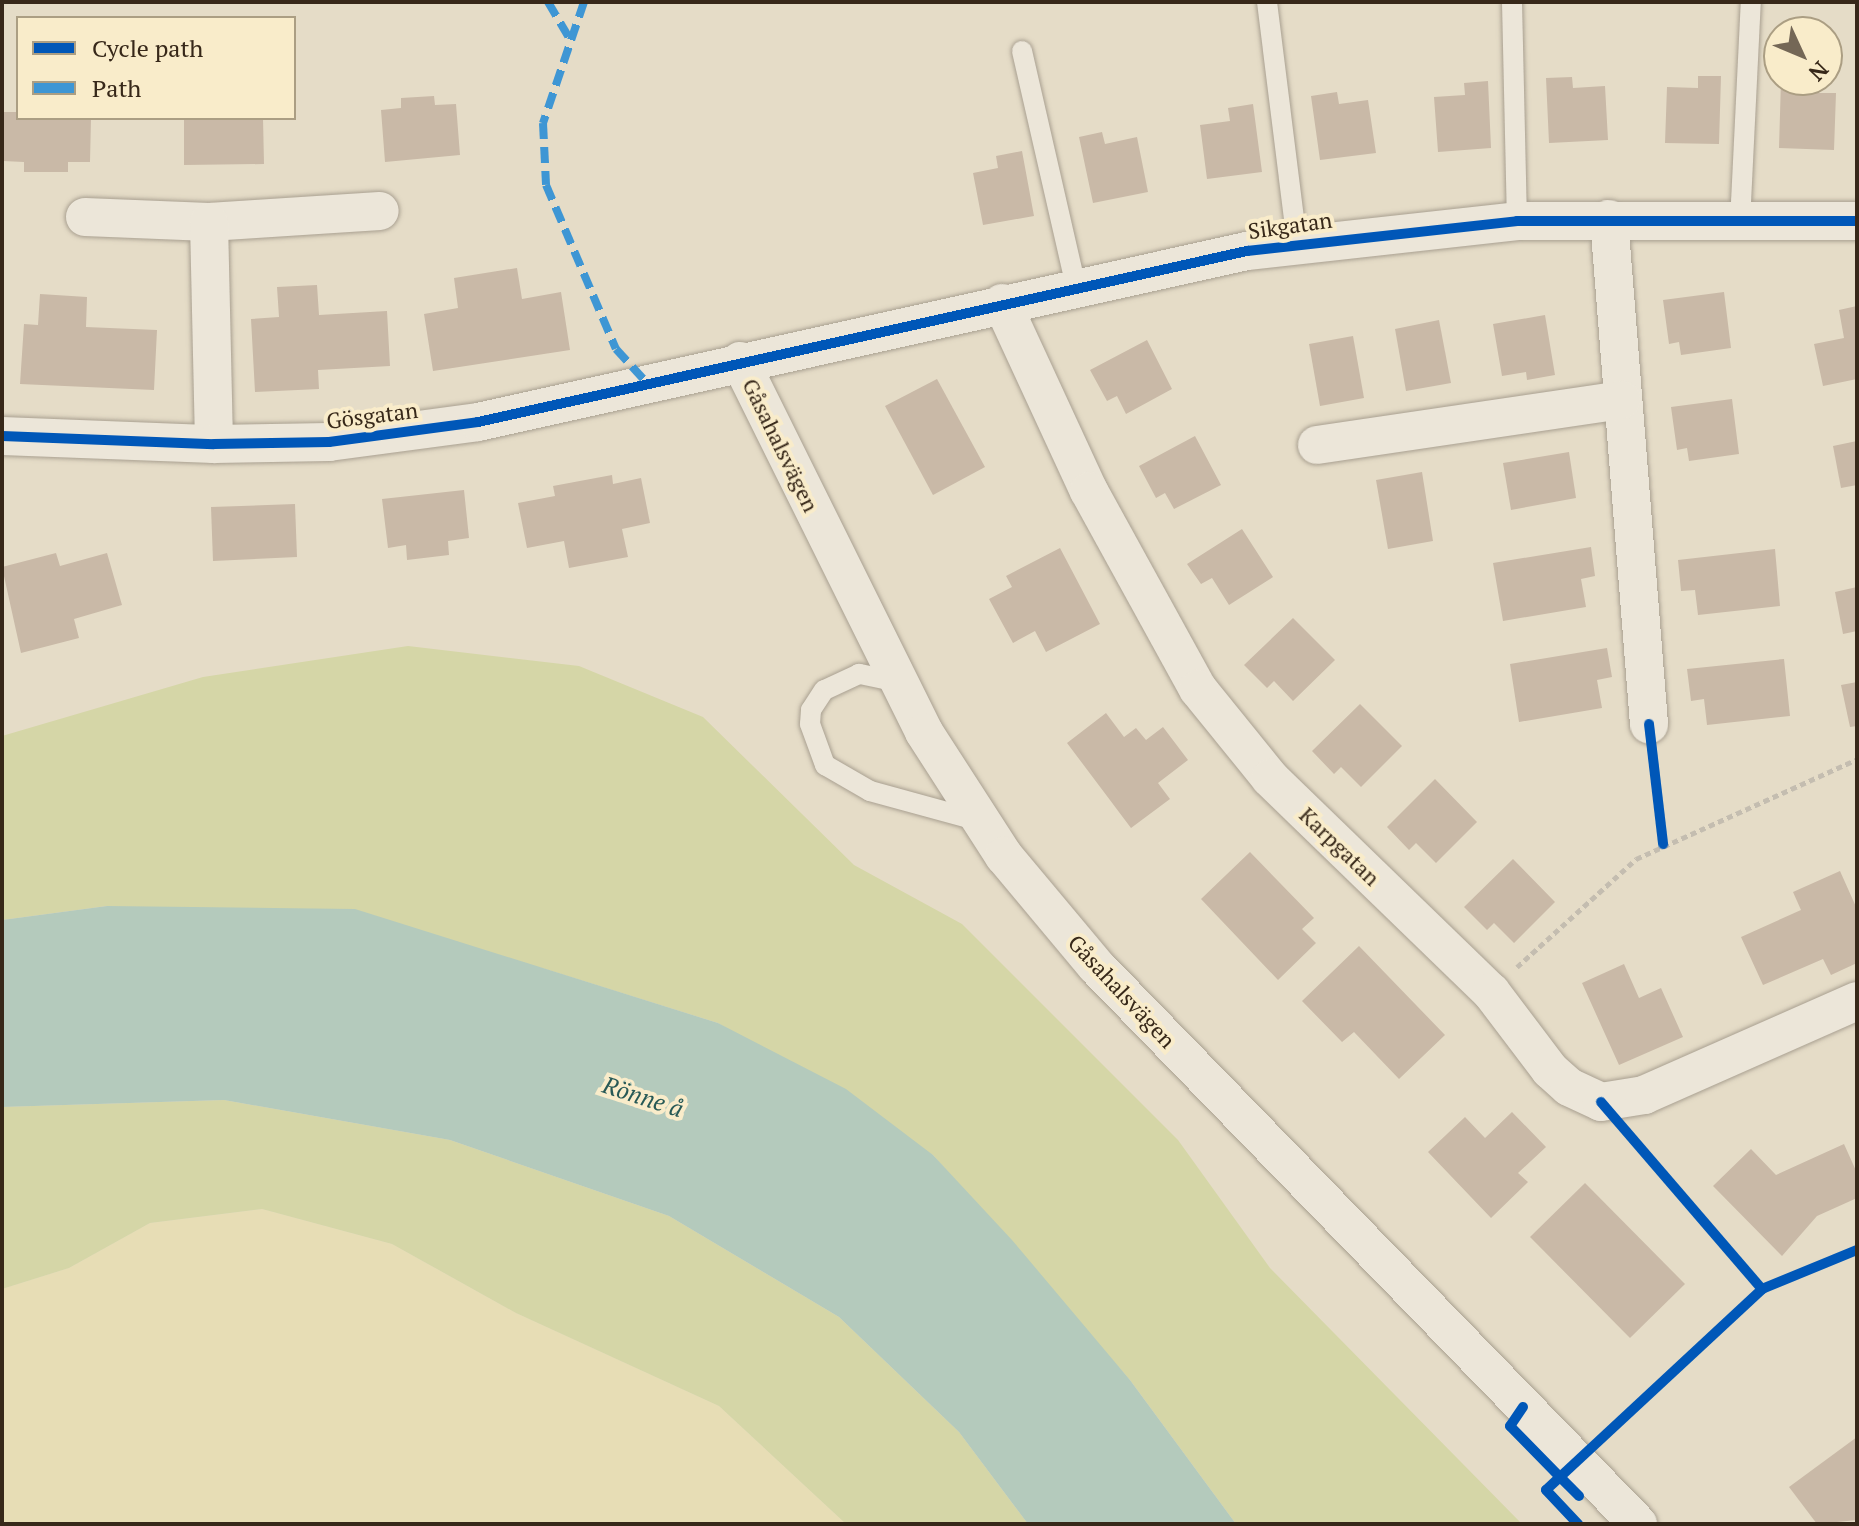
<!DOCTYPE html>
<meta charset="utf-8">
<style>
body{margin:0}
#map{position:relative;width:1859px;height:1526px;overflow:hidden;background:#e5dcc7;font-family:"PT Serif",serif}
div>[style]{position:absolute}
.farmland>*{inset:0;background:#e7ddb5}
.green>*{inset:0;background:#d5d6a7}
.water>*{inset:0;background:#b4cabc}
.building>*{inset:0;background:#c9b9a7}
.path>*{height:5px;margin-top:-2.5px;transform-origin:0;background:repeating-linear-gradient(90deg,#c4bdb0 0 6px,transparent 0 10px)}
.roads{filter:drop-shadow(0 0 2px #a9a091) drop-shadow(0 0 2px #a9a091)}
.lane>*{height:20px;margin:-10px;padding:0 10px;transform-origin:10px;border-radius:10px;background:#ece6d9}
.street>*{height:38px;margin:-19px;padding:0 19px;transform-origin:19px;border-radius:19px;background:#ece6d9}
.quiet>*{height:8px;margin-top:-4px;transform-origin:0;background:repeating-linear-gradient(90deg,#3e96d4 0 16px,transparent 0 24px)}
.cycleway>*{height:10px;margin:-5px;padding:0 5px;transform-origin:5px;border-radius:5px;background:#0057b8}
span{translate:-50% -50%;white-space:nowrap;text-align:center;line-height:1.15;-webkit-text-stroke:8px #f9ecca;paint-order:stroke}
.street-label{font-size:22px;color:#372819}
.water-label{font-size:24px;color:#275956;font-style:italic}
.frame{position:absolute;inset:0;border:4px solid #372819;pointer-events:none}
.legend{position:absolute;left:16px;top:16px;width:280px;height:104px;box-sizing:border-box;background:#f9ecca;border:2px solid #ab9e83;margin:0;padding:10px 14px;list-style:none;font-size:24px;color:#372819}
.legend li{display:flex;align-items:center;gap:16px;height:40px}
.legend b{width:40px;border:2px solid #ab9e83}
.north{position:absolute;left:1763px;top:16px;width:80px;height:80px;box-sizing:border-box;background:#f9ecca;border:2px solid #ab9e83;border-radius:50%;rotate:134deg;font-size:22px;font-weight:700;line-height:32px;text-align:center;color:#372819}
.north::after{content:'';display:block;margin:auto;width:28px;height:36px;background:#746756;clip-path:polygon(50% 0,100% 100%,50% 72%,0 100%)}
</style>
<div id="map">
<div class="farmland">
<div style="clip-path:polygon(262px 1209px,392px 1244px,516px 1313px,719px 1406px,846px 1524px,2px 1524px,2px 1289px,69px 1268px,150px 1223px)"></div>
</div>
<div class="green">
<div style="clip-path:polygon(408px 646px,579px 666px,703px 717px,854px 865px,962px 924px,1178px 1140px,1270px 1268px,1522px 1524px,1236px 1524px,1130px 1380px,933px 1155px,718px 1023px,542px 968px,107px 906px,2px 920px,2px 736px,203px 677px)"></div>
<div style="clip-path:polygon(224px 1100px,450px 1140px,669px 1216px,839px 1317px,959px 1432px,1028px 1524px,846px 1524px,719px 1406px,516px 1313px,392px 1244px,262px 1209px,150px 1223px,69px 1268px,2px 1289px,2px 1107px)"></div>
</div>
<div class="water">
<div style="clip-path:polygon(107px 906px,355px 909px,718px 1023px,846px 1089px,933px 1155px,1012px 1240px,1130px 1380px,1236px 1524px,1028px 1524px,959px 1432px,839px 1317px,669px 1216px,450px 1140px,224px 1100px,2px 1107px,2px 920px)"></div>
</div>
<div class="building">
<div style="clip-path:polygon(1698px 76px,1721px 76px,1719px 144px,1665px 143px,1667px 87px,1698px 88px)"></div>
<div style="clip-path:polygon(1572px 77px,1573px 88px,1605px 86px,1608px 140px,1549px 143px,1546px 78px)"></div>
<div style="clip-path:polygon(1781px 80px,1807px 80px,1807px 93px,1836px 93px,1834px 150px,1779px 148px)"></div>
<div style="clip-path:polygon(1488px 81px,1491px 148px,1438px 152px,1434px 97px,1465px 95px,1464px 83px)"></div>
<div style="clip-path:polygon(1337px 92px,1339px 104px,1368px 100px,1376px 153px,1320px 160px,1311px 96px)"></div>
<div style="clip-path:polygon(434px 96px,435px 105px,456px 104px,460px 155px,385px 162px,381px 110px,401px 108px,401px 98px)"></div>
<div style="clip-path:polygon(1253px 104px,1262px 172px,1207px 179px,1200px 125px,1230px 121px,1228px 108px)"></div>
<div style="clip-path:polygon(4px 112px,18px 112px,18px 118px,91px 118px,90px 162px,68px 162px,68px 172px,24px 172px,24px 162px,3px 161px)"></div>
<div style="clip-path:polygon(184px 118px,263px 118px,264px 164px,184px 165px)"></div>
<div style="clip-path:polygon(1102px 132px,1105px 144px,1137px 137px,1148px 192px,1093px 203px,1079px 137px)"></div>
<div style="clip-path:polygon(1022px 151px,1034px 216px,983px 225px,973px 173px,998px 168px,996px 156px)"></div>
<div style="clip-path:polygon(517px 268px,522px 299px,561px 292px,570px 350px,433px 371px,424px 314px,458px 308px,454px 278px)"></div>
<div style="clip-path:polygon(317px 285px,319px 315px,387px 311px,390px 366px,318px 370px,319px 389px,255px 392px,251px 319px,279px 317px,277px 287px)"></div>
<div style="clip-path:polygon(1724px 292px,1731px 348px,1681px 355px,1679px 342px,1669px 344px,1663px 300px)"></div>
<div style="clip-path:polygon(40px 294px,87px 297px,86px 327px,157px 330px,154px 390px,20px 384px,24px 324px,38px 325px)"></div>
<div style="clip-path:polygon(1857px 306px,1857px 379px,1823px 386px,1814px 344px,1844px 338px,1839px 310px)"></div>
<div style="clip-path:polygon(1545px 315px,1555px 375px,1527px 380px,1526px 372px,1502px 376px,1493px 324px)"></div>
<div style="clip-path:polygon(1439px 320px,1451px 383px,1406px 391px,1395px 329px)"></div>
<div style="clip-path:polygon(1353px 336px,1364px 398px,1320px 406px,1309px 344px)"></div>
<div style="clip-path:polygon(1147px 340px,1172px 389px,1126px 414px,1117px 396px,1107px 401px,1090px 370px)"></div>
<div style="clip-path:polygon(937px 379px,985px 467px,933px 495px,885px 406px)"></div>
<div style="clip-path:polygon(1732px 399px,1739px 454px,1689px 461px,1687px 448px,1677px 450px,1671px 407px)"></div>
<div style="clip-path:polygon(1195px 436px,1221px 485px,1174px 509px,1165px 493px,1156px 498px,1139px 466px)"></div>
<div style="clip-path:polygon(1857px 441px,1857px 485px,1841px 488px,1833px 446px)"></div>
<div style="clip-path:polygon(1569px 452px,1576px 498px,1511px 510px,1503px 463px)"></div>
<div style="clip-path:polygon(1422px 472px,1433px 541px,1388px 549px,1376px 480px)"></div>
<div style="clip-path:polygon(612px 475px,613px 484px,641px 478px,650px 523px,622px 529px,628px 557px,569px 568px,564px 541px,527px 548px,518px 503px,555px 496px,553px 486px)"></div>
<div style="clip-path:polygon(464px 490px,469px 538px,448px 541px,449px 555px,407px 560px,406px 545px,388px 548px,382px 499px)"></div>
<div style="clip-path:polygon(295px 504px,297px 557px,213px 561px,211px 507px)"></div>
<div style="clip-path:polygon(1242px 529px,1273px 577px,1229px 605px,1212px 578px,1201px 584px,1187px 564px)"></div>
<div style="clip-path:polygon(1591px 547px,1595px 576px,1581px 579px,1586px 607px,1503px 621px,1493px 563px)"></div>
<div style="clip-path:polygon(1060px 548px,1100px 624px,1046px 652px,1035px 631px,1013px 643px,989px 599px,1012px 587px,1006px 576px)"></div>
<div style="clip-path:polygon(1775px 549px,1780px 606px,1698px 615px,1695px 590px,1681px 591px,1678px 560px)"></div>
<div style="clip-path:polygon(56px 553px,60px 566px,107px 553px,122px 605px,74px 619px,79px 638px,21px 653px,2px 567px)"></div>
<div style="clip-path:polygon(1857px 587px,1857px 631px,1843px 634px,1835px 592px)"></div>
<div style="clip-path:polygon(1293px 618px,1335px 660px,1293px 701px,1274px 681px,1267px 688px,1244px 665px)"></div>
<div style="clip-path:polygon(1607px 648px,1612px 677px,1597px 680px,1602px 708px,1519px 722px,1510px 664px)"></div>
<div style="clip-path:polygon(1784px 659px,1790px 716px,1707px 725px,1704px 699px,1691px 701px,1687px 669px)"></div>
<div style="clip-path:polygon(1857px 682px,1857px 726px,1850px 727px,1841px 685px)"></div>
<div style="clip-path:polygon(1360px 704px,1402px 746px,1361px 787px,1341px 767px,1334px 774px,1312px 751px)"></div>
<div style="clip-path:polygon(1106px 713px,1124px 737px,1136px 728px,1146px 740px,1163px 727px,1188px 760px,1158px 783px,1170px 799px,1131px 828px,1067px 743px)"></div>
<div style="clip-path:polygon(1435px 779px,1477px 822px,1436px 863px,1416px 843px,1409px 850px,1387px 827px)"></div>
<div style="clip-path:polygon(1250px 852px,1314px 918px,1302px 929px,1316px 943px,1278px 980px,1201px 899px)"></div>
<div style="clip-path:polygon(1513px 859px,1555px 902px,1514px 943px,1494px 923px,1487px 930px,1464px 907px)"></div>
<div style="clip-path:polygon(1840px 871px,1857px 909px,1857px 963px,1831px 975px,1823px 959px,1763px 985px,1741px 937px,1801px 910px,1793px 892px)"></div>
<div style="clip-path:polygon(1359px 946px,1445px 1035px,1399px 1079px,1354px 1032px,1342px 1042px,1302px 1001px)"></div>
<div style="clip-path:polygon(1624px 964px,1639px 998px,1661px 988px,1683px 1037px,1619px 1065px,1582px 983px)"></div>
<div style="clip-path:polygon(1512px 1112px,1546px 1147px,1518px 1173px,1528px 1182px,1491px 1218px,1428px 1152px,1465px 1117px,1485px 1138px)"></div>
<div style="clip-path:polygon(1844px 1144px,1857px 1173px,1857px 1198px,1817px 1216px,1782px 1256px,1713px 1186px,1751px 1149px,1776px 1175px)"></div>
<div style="clip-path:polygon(1585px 1183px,1685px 1284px,1630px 1338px,1530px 1237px)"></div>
<div style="clip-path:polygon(1857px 1437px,1857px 1520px,1817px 1524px,1789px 1487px)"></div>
</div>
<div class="path">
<div style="left:1517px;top:967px;width:161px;rotate:-42.2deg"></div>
<div style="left:1636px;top:859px;width:243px;rotate:-24.3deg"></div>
</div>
<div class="roads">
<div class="lane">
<div style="left:1267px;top:2px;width:244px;rotate:82.9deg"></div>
<div style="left:1512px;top:2px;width:219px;rotate:88.7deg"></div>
<div style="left:1022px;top:51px;width:242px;rotate:77.1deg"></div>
<div style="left:1740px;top:223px;width:221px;rotate:-87.2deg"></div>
<div style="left:898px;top:682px;width:40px;rotate:-168deg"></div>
<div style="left:859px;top:674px;width:38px;rotate:155deg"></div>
<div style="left:824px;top:690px;width:24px;rotate:123deg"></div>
<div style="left:811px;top:710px;width:14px;rotate:94deg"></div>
<div style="left:810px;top:724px;width:44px;rotate:69.9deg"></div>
<div style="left:825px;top:765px;width:52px;rotate:30deg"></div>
<div style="left:870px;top:791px;width:114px;rotate:15.3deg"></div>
</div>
<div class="street">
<div style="left:85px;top:217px;width:124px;rotate:2.3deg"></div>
<div style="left:209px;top:222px;width:171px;rotate:-3.7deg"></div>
<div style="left:1609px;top:219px;width:507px;rotate:85.47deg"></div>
<div style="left:209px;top:222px;width:222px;rotate:88.7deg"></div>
<div style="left:1002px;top:303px;width:207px;rotate:65.2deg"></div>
<div style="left:1089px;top:491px;width:226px;rotate:61.2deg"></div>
<div style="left:1198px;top:689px;width:114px;rotate:51deg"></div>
<div style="left:1270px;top:778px;width:308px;rotate:44.1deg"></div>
<div style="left:1491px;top:992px;width:98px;rotate:52.9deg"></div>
<div style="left:1550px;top:1070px;width:25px;rotate:42deg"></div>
<div style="left:1569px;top:1087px;width:35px;rotate:25deg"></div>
<div style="left:1601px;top:1102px;width:44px;rotate:-9.2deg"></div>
<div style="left:1644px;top:1095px;width:233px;rotate:-23.8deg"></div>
<div style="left:740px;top:361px;width:414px;rotate:63.6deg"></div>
<div style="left:924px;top:732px;width:148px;rotate:57.2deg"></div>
<div style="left:1004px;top:856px;width:143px;rotate:50.1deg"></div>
<div style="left:1096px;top:966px;width:778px;rotate:45.83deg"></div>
<div style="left:2px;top:436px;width:212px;rotate:2.2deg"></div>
<div style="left:214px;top:444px;width:115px;rotate:-1deg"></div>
<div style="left:329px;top:442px;width:150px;rotate:-7.6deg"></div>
<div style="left:478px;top:422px;width:788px;rotate:-12.54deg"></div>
<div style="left:1247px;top:251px;width:272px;rotate:-6.3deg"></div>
<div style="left:1517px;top:221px;width:340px"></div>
<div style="left:1317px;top:445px;width:308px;rotate:-8.4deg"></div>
</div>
</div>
<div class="quiet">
<div style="left:548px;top:2px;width:45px;rotate:59.5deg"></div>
<div style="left:584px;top:2px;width:128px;rotate:108.7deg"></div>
<div style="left:543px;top:123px;width:62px;rotate:87.2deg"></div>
<div style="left:546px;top:185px;width:178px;rotate:66.9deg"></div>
<div style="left:616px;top:349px;width:46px;rotate:47.6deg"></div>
</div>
<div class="cycleway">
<div style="left:2px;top:436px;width:212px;rotate:2.2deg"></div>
<div style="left:214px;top:444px;width:115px;rotate:-1deg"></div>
<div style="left:329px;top:442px;width:150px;rotate:-7.6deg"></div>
<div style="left:478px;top:422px;width:788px;rotate:-12.54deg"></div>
<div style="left:1247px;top:251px;width:272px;rotate:-6.3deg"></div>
<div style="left:1517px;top:221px;width:340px"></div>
<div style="left:1649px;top:724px;width:121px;rotate:83.3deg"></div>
<div style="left:1601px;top:1102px;width:247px;rotate:49.3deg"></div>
<div style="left:1523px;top:1407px;width:23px;rotate:124deg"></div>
<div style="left:1510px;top:1426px;width:71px;rotate:45.6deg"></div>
<div style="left:1560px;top:1477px;width:19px;rotate:137deg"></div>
<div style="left:1546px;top:1490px;width:47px;rotate:46.7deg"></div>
<div style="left:1579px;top:1496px;width:27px;rotate:-135deg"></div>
<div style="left:1560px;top:1477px;width:276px;rotate:-42.9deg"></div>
<div style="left:1762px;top:1289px;width:103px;rotate:-22.3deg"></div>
</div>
<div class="street-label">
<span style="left:1290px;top:225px;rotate:-8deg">Sikgatan</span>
<span style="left:372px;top:415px;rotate:-7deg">Gösgatan</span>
<span style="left:781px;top:445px;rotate:64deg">Gåsahalsvägen</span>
<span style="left:1340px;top:846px;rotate:44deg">Karpgatan</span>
<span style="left:1122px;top:991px;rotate:47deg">Gåsahalsvägen</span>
</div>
<div class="water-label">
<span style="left:643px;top:1097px;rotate:18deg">Rönne å</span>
</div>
<div class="frame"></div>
<ul class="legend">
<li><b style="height:10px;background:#0057b8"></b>Cycle path</li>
<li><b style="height:10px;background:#3e96d4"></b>Path</li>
</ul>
<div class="north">N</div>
</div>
